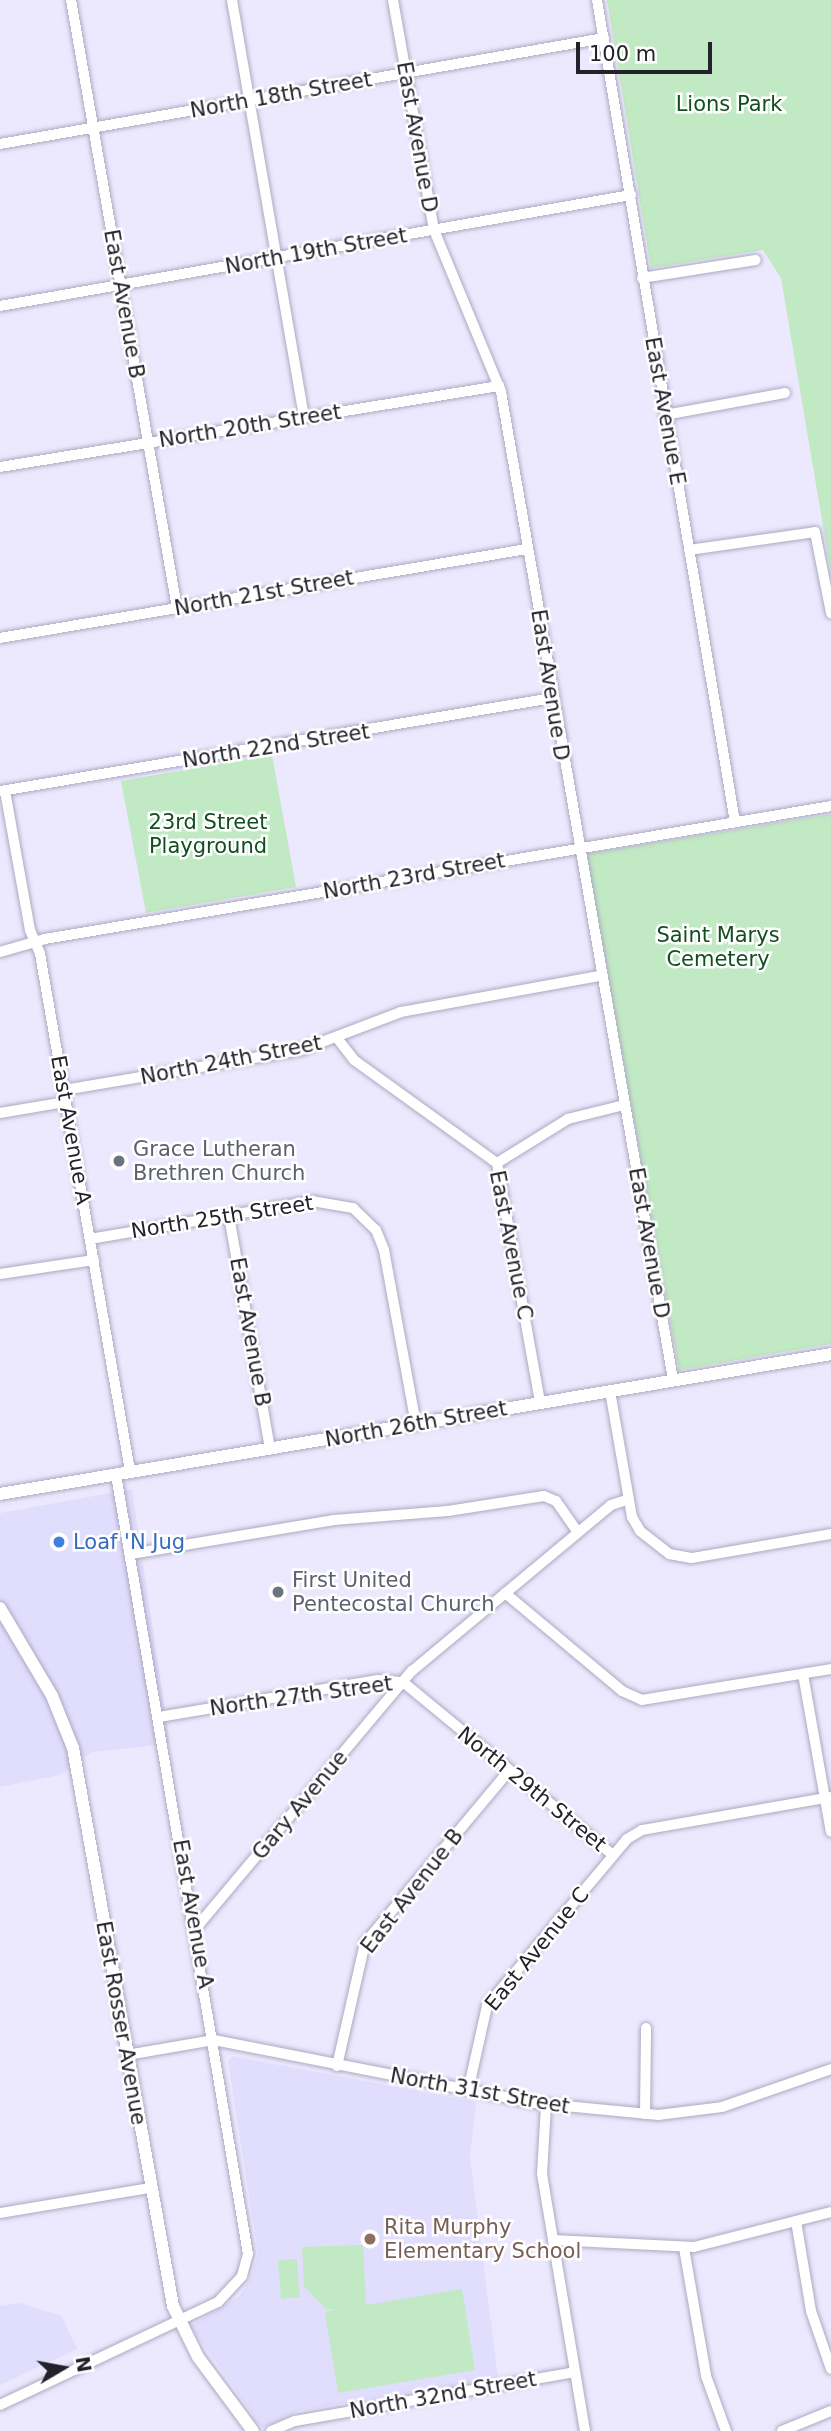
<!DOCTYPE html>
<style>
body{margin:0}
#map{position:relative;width:831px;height:2431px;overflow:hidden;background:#ece9fe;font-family:"DejaVu Sans",sans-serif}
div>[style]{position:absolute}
.built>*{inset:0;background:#e1ddfd}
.green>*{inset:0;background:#c1e9c4}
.roads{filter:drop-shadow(0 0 2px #aca9c1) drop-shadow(0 0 2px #aca9c1)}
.minor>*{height:10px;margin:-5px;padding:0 5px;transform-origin:5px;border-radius:5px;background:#fff}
.tertiary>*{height:12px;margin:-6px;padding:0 6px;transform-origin:6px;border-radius:6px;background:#fff}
.dots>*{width:19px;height:19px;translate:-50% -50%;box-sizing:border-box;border:4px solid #fff;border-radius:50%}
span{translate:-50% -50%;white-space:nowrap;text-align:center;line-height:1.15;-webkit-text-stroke:5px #fff;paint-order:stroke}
.street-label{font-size:21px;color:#23222b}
.park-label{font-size:21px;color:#124e20}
.worship-label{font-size:21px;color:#5b616d}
.left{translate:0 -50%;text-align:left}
.shop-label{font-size:21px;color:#366cbe}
.education-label{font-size:21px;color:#785e54}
.north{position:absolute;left:28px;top:2333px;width:70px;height:70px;-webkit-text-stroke:5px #fff;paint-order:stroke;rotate:80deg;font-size:19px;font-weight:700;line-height:28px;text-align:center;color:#23222b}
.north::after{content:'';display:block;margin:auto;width:24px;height:32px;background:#23222b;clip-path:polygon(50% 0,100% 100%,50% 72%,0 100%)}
.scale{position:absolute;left:576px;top:42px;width:136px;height:32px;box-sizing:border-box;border:4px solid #23222b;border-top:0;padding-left:9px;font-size:21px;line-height:24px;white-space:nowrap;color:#23222b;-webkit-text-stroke:5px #fff;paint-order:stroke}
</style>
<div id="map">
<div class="built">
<div style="clip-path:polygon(132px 1489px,170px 1744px,92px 1752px,60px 1775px,0 1787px,0 1513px)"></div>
<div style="clip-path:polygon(232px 2056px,476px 2102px,470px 2157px,498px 2378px,298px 2411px,262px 2428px,191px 2326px,239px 2296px,250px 2280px,258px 2254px,228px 2061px)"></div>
<div style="clip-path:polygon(20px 2303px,62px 2316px,77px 2349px,0 2385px,0 2306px)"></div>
</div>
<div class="green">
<div style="clip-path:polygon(607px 0,831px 0,831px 573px,781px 278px,763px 250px,651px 268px)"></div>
<div style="clip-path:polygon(272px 755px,296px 887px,146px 913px,121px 781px)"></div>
<div style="clip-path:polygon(831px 814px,831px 1344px,679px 1370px,586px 854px)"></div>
<div style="clip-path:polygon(363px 2245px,366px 2305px,462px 2289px,475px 2370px,338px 2393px,325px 2312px,336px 2309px,326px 2309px,304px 2286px,302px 2247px)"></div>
<div style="clip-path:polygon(297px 2259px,300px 2297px,281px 2299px,278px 2260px)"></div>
</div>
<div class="roads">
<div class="minor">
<div style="left:71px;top:0;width:617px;rotate:80.11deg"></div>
<div style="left:232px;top:0;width:423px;rotate:80.2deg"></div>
<div style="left:393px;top:0;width:234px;rotate:79.9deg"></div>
<div style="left:434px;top:230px;width:175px;rotate:67.5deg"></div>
<div style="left:501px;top:392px;width:1003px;rotate:80.12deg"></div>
<div style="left:597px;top:0;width:834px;rotate:80.47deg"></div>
<div style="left:0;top:144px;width:613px;rotate:-9.95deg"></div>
<div style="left:642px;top:278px;width:115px;rotate:-9deg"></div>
<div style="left:0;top:306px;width:641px;rotate:-9.98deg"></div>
<div style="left:665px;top:415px;width:122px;rotate:-10.4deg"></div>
<div style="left:0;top:467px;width:506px;rotate:-9.22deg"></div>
<div style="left:689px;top:550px;width:127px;rotate:-8.1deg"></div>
<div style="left:815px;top:532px;width:83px;rotate:78.8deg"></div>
<div style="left:0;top:638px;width:534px;rotate:-9.59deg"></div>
<div style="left:1px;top:791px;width:559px;rotate:-9.58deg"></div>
<div style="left:5px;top:791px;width:141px;rotate:79.8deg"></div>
<div style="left:30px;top:930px;width:26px;rotate:67deg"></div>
<div style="left:40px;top:954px;width:525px;rotate:80.12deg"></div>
<div style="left:0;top:952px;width:47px;rotate:-16.1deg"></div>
<div style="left:45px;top:939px;width:797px;rotate:-9.6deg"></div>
<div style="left:337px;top:1038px;width:28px;rotate:52deg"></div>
<div style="left:354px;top:1060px;width:176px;rotate:35.8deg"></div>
<div style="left:497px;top:1163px;width:244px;rotate:79.8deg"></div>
<div style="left:64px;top:1090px;width:240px;rotate:-9.6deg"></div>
<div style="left:301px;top:1050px;width:107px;rotate:-20.8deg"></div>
<div style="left:401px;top:1012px;width:202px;rotate:-10.3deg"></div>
<div style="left:0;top:1113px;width:67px;rotate:-9.5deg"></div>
<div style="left:497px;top:1163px;width:84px;rotate:-31.8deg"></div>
<div style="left:568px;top:1119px;width:58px;rotate:-14deg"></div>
<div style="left:229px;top:1216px;width:237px;rotate:80deg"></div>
<div style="left:90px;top:1239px;width:225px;rotate:-9.7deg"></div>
<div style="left:312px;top:1201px;width:42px;rotate:9.7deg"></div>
<div style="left:353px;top:1208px;width:32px;rotate:44deg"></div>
<div style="left:376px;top:1230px;width:22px;rotate:68deg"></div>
<div style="left:384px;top:1250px;width:177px;rotate:79.6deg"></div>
<div style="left:0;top:1274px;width:95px;rotate:-8.5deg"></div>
<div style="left:610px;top:1391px;width:128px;rotate:80.1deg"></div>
<div style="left:632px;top:1517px;width:16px;rotate:60deg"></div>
<div style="left:640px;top:1531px;width:37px;rotate:38deg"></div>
<div style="left:669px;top:1554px;width:23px;rotate:10deg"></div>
<div style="left:692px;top:1558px;width:141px;rotate:-9.8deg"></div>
<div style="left:131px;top:1554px;width:206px;rotate:-9.5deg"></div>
<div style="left:334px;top:1520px;width:114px;rotate:-4.5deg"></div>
<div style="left:448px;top:1511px;width:97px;rotate:-8.9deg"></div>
<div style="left:544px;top:1496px;width:13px;rotate:23deg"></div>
<div style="left:556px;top:1501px;width:38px;rotate:55deg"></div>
<div style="left:505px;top:1593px;width:153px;rotate:39.9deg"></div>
<div style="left:622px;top:1691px;width:22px;rotate:24deg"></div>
<div style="left:642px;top:1700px;width:192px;rotate:-9.3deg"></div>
<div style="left:803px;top:1674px;width:160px;rotate:80deg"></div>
<div style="left:159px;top:1717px;width:222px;rotate:-9.6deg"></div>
<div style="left:378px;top:1680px;width:25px;rotate:5deg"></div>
<div style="left:403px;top:1682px;width:272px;rotate:39.5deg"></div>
<div style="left:196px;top:1928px;width:336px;rotate:-50deg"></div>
<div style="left:412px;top:1671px;width:259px;rotate:-39.8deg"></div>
<div style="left:611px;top:1505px;width:19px;rotate:-18deg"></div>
<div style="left:127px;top:2055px;width:88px;rotate:-9.8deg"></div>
<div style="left:214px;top:2040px;width:326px;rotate:11.1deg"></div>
<div style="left:534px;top:2103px;width:125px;rotate:5.5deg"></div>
<div style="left:658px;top:2115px;width:64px;rotate:-7.1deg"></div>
<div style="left:722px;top:2107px;width:115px;rotate:-19.2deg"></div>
<div style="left:337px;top:2066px;width:126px;rotate:-77.2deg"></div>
<div style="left:365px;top:1943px;width:224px;rotate:-50.1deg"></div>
<div style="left:468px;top:2091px;width:87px;rotate:-77.4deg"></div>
<div style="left:487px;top:2006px;width:218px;rotate:-50deg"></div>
<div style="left:627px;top:1839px;width:17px;rotate:-31deg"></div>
<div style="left:642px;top:1830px;width:192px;rotate:-9.9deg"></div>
<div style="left:546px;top:2105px;width:69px;rotate:93.3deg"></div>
<div style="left:542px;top:2174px;width:261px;rotate:80.5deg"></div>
<div style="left:645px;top:2114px;width:86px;rotate:-89.3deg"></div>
<div style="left:0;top:2213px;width:152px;rotate:-9.5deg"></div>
<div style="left:796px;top:2221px;width:91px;rotate:80.5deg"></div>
<div style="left:811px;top:2311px;width:61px;rotate:71deg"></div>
<div style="left:553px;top:2240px;width:141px;rotate:2.8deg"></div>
<div style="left:694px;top:2247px;width:141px;rotate:-14.3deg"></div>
<div style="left:684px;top:2248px;width:130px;rotate:80.2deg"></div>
<div style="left:706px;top:2376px;width:59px;rotate:70deg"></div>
<div style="left:0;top:2405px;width:241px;rotate:-25.3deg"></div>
<div style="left:218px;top:2302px;width:35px;rotate:-47deg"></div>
<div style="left:242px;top:2276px;width:23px;rotate:-75deg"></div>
<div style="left:248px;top:2254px;width:791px;rotate:-99.61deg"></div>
<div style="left:271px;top:2431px;width:26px;rotate:-23deg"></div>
<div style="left:295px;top:2421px;width:284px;rotate:-9.9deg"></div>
<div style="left:782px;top:2431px;width:53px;rotate:-22.2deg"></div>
</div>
<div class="tertiary">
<div style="left:0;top:1494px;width:843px;rotate:-9.56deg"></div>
<div style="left:0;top:1608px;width:102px;rotate:59.4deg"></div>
<div style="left:52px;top:1696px;width:56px;rotate:68deg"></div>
<div style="left:73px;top:1748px;width:567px;rotate:79.84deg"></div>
<div style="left:173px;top:2306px;width:57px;rotate:63.9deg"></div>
<div style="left:198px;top:2357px;width:92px;rotate:53.4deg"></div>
</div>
</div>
<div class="dots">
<div style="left:119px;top:1161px;background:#6b7280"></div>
<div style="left:59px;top:1542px;background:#3f7fe0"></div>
<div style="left:278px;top:1592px;background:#6b7280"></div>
<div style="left:370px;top:2239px;background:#8d6e63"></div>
</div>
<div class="street-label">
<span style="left:281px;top:95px;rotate:-10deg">North 18th Street</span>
<span style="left:417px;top:137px;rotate:80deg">East Avenue D</span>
<span style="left:316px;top:251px;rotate:-10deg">North 19th Street</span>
<span style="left:124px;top:304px;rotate:80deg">East Avenue B</span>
<span style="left:665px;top:411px;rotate:80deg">East Avenue E</span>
<span style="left:250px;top:426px;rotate:-9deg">North 20th Street</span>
<span style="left:264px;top:593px;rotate:-10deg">North 21st Street</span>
<span style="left:550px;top:685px;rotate:81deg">East Avenue D</span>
<span style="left:276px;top:746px;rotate:-9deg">North 22nd Street</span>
<span style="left:414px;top:876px;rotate:-10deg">North 23rd Street</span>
<span style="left:231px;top:1060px;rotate:-11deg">North 24th Street</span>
<span style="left:71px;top:1130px;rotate:80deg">East Avenue A</span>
<span style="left:222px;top:1217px;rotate:-9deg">North 25th Street</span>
<span style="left:649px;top:1243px;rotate:80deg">East Avenue D</span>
<span style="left:511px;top:1245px;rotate:79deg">East Avenue C</span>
<span style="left:250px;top:1332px;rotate:80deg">East Avenue B</span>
<span style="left:416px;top:1424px;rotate:-10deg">North 26th Street</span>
<span style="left:301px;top:1696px;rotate:-8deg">North 27th Street</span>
<span style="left:532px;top:1789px;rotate:39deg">North 29th Street</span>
<span style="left:300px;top:1805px;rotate:-50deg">Gary Avenue</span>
<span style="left:412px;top:1891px;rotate:-52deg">East Avenue B</span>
<span style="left:193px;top:1914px;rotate:80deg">East Avenue A</span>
<span style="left:537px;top:1949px;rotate:-51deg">East Avenue C</span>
<span style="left:121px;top:2023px;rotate:80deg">East Rosser Avenue</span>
<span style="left:480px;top:2091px;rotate:10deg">North 31st Street</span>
<span style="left:443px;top:2395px;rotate:-10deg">North 32nd Street</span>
</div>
<div class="park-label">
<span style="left:729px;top:104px">Lions Park</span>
<span style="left:208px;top:834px">23rd Street<br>Playground</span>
<span style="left:718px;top:947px">Saint Marys<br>Cemetery</span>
</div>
<div class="worship-label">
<span class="left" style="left:133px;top:1161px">Grace Lutheran<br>Brethren Church</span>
<span class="left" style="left:292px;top:1592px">First United<br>Pentecostal Church</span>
</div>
<div class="shop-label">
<span class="left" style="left:73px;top:1542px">Loaf 'N Jug</span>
</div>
<div class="education-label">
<span class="left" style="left:384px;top:2239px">Rita Murphy<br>Elementary School</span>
</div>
<div class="north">N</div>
<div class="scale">100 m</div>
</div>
